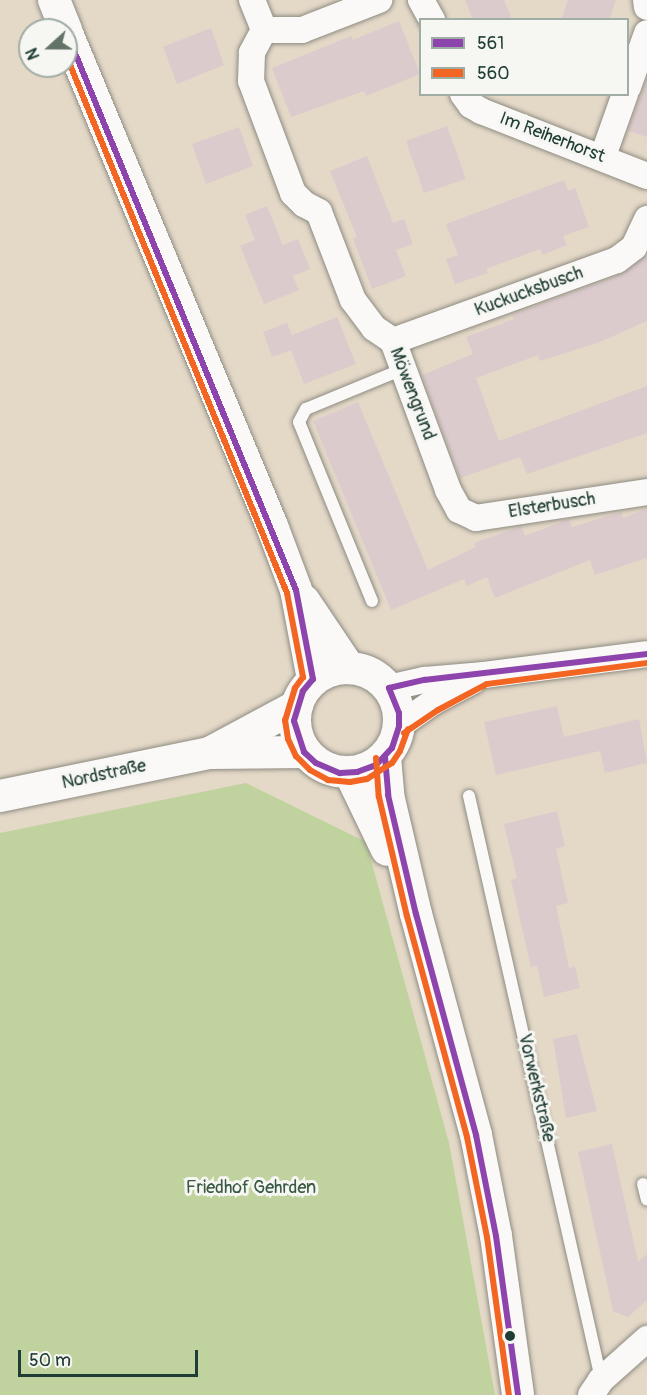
<!DOCTYPE html>
<meta charset="utf-8">
<style>
body{margin:0}
#map{position:relative;width:647px;height:1395px;overflow:hidden;background:#e4d8c7;font-family:Pangolin,sans-serif}
div>[style]{position:absolute}
.green>*{inset:0;background:#c0d39e}
.building>*{inset:0;background:#dccbcd}
.roads{filter:drop-shadow(0 0 2px #8d8c82) drop-shadow(0 0 2px #8d8c82)}
.service>*{height:12px;margin:-6px;padding:0 6px;transform-origin:6px;border-radius:6px;background:#fbf9f7}
.minor>*{height:26px;margin:-13px;padding:0 13px;transform-origin:13px;border-radius:13px;background:#fbf9f7}
.tertiary>*{height:32px;margin:-16px;padding:0 16px;transform-origin:16px;border-radius:16px;background:#fbf9f7}
.tertiary>.ring{margin:-16px;padding:0;box-sizing:content-box;background:none;border:32px solid #fbf9f7;border-radius:50%}
.bus-1>*{height:6px;margin:-3px;padding:0 3px;transform-origin:3px;border-radius:3px;background:#8e44ad}
.bus-2>*{height:6px;margin:-3px;padding:0 3px;transform-origin:3px;border-radius:3px;background:#f26522}
.dots>*{width:16px;height:16px;translate:-50% -50%;box-sizing:border-box;border:3px solid #f6f6f2;border-radius:50%}
span{translate:-50% -50%;white-space:nowrap;text-align:center;line-height:1.15;-webkit-text-stroke:6px #f6f6f2;paint-order:stroke}
.street-label{font-size:18px;color:#1f3d34}
.park-label{font-size:18px;color:#395a42}
.legend{position:absolute;left:419px;top:18px;width:210px;height:78px;box-sizing:border-box;background:#f6f6f2;border:2px solid #a0aca6;margin:0;padding:8px 10px;list-style:none;font-size:18px;color:#1f3d34}
.legend li{display:flex;align-items:center;gap:12px;height:30px}
.legend b{width:30px;border:2px solid #a0aca6}
.north{position:absolute;left:18px;top:18px;width:60px;height:60px;box-sizing:border-box;background:#f6f6f2;border:2px solid #a0aca6;border-radius:50%;rotate:249deg;font-size:16px;font-weight:700;line-height:24px;text-align:center;color:#1f3d34}
.north::after{content:'';display:block;margin:auto;width:21px;height:27px;background:#647367;clip-path:polygon(50% 0,100% 100%,50% 72%,0 100%)}
.scale{position:absolute;left:18px;top:1350px;width:180px;height:27px;box-sizing:border-box;border:3px solid #1f3d34;border-top:0;padding-left:8px;font-size:18px;line-height:21px;white-space:nowrap;color:#1f3d34;-webkit-text-stroke:4px #f6f6f2;paint-order:stroke}
</style>
<div id="map">
<div class="green">
<div style="clip-path:polygon(246px 783px,366px 842px,449px 1143px,495px 1395px,0 1395px,0 833px)"></div>
</div>
<div class="building">
<div style="clip-path:polygon(465px 0,504px 0,512px 20px,473px 20px)"></div>
<div style="clip-path:polygon(568px 0,616px 0,609px 20px,561px 20px)"></div>
<div style="clip-path:polygon(399px 21px,420px 74px,366px 96px,364px 91px,291px 117px,272px 68px,351px 36px,353px 40px)"></div>
<div style="clip-path:polygon(211px 28px,224px 65px,177px 84px,163px 47px)"></div>
<div style="clip-path:polygon(647px 79px,647px 137px,628px 131px)"></div>
<div style="clip-path:polygon(447px 126px,466px 179px,424px 193px,406px 141px)"></div>
<div style="clip-path:polygon(239px 127px,253px 166px,206px 184px,192px 144px)"></div>
<div style="clip-path:polygon(367px 156px,393px 223px,404px 219px,413px 244px,396px 250px,406px 276px,372px 289px,353px 239px,357px 237px,330px 171px)"></div>
<div style="clip-path:polygon(564px 180px,568px 191px,575px 188px,589px 227px,563px 236px,567px 245px,542px 255px,540px 249px,486px 269px,488px 273px,455px 284px,446px 259px,458px 255px,446px 224px)"></div>
<div style="clip-path:polygon(267px 206px,283px 245px,298px 239px,310px 269px,293px 276px,299px 290px,264px 304px,240px 246px,255px 240px,245px 215px)"></div>
<div style="clip-path:polygon(647px 255px,647px 321px,600px 342px,540px 361px,538px 355px,476px 378px,499px 441px,647px 386px,647px 433px,527px 474px,520px 457px,460px 478px,422px 375px,473px 354px,466px 337px,514px 319px,512px 315px,622px 274px)"></div>
<div style="clip-path:polygon(337px 317px,356px 364px,304px 384px,291px 350px,272px 357px,263px 332px,287px 323px,292px 335px)"></div>
<div style="clip-path:polygon(358px 402px,428px 570px,476px 547px,474px 543px,519px 527px,521px 526px,525px 536px,569px 519px,572px 527px,621px 512px,623px 518px,647px 509px,647px 558px,595px 575px,590px 560px,495px 598px,487px 577px,467px 586px,464px 579px,391px 610px,313px 421px)"></div>
<div style="clip-path:polygon(557px 706px,564px 737px,639px 719px,647px 763px,605px 773px,600px 751px,496px 775px,484px 722px)"></div>
<div style="clip-path:polygon(557px 811px,565px 846px,556px 849px,568px 903px,556px 906px,569px 968px,575px 966px,580px 988px,544px 997px,537px 966px,531px 967px,511px 880px,517px 878px,504px 824px)"></div>
<div style="clip-path:polygon(577px 1034px,597px 1111px,566px 1118px,553px 1039px)"></div>
<div style="clip-path:polygon(612px 1144px,638px 1262px,647px 1254px,647px 1300px,628px 1317px,613px 1311px,578px 1152px)"></div>
</div>
<div class="roads">
<div class="service">
<div style="left:372px;top:601px;width:193px;rotate:-112.2deg"></div>
<div style="left:299px;top:422px;width:15px;rotate:-62deg"></div>
<div style="left:306px;top:409px;width:105px;rotate:-22.4deg"></div>
<div style="left:469px;top:796px;width:598px;rotate:77.24deg"></div>
<div style="left:643px;top:1184px;width:16px;rotate:76deg"></div>
</div>
<div class="minor">
<div style="left:252px;top:0;width:32px;rotate:68deg"></div>
<div style="left:421px;top:0;width:23px;rotate:61deg"></div>
<div style="left:646px;top:0;width:7px;rotate:82deg"></div>
<div style="left:264px;top:30px;width:26px;rotate:118deg"></div>
<div style="left:252px;top:53px;width:28px;rotate:92deg"></div>
<div style="left:251px;top:81px;width:120px;rotate:69.4deg"></div>
<div style="left:293px;top:193px;width:16px;rotate:45deg"></div>
<div style="left:304px;top:204px;width:17px;rotate:28deg"></div>
<div style="left:319px;top:212px;width:94px;rotate:68.9deg"></div>
<div style="left:353px;top:300px;width:35px;rotate:53deg"></div>
<div style="left:374px;top:328px;width:23px;rotate:34deg"></div>
<div style="left:393px;top:341px;width:159px;rotate:69.7deg"></div>
<div style="left:448px;top:490px;width:23px;rotate:61deg"></div>
<div style="left:459px;top:510px;width:19px;rotate:25deg"></div>
<div style="left:476px;top:518px;width:173px;rotate:-8.6deg"></div>
<div style="left:264px;top:30px;width:38px"></div>
<div style="left:302px;top:30px;width:83px;rotate:-21.3deg"></div>
<div style="left:628px;top:87px;width:57px;rotate:-70.6deg"></div>
<div style="left:463px;top:94px;width:14px;rotate:54deg"></div>
<div style="left:471px;top:105px;width:12px;rotate:31deg"></div>
<div style="left:481px;top:111px;width:178px;rotate:21.4deg"></div>
<div style="left:603px;top:156px;width:66px;rotate:-70.5deg"></div>
<div style="left:393px;top:341px;width:238px;rotate:-19.9deg"></div>
<div style="left:617px;top:260px;width:21px;rotate:-37deg"></div>
<div style="left:634px;top:247px;width:31px;rotate:-65deg"></div>
<div style="left:389px;top:688px;width:37px;rotate:-13deg"></div>
<div style="left:425px;top:680px;width:59px;rotate:-4.8deg"></div>
<div style="left:484px;top:675px;width:164px;rotate:-7.3deg"></div>
<div style="left:399px;top:726px;width:42px;rotate:-35.2deg"></div>
<div style="left:433px;top:702px;width:45px;rotate:-27.7deg"></div>
<div style="left:591px;top:1395px;width:18px;rotate:-56deg"></div>
<div style="left:601px;top:1380px;width:62px;rotate:-41.7deg"></div>
</div>
<div class="tertiary">
<div style="left:54px;top:0;width:32px;rotate:68deg"></div>
<div style="left:66px;top:31px;width:536px;rotate:67.4deg"></div>
<div style="left:272px;top:526px;width:68px;rotate:69.4deg"></div>
<div style="left:296px;top:590px;width:91px;rotate:79.2deg"></div>
<div style="left:304px;top:601px;width:81px;rotate:56.1deg"></div>
<div class="ring" style="left:295px;top:668px;width:72px;height:72px"></div>
<div style="left:213px;top:751px;width:95px;rotate:-28.2deg"></div>
<div style="left:385px;top:757px;width:38px;rotate:85deg"></div>
<div style="left:388px;top:795px;width:122px;rotate:76.8deg"></div>
<div style="left:416px;top:914px;width:229px;rotate:74.8deg"></div>
<div style="left:476px;top:1135px;width:103px;rotate:78.8deg"></div>
<div style="left:496px;top:1236px;width:161px;rotate:82.1deg"></div>
<div style="left:350px;top:773px;width:85px;rotate:64.3deg"></div>
<div style="left:0;top:796px;width:213px;rotate:-11.6deg"></div>
<div style="left:209px;top:753px;width:95px;rotate:-0.6deg"></div>
</div>
</div>
<div class="bus-1">
<div style="left:66px;top:31px;width:604px;rotate:67.64deg"></div>
<div style="left:296px;top:590px;width:91px;rotate:79.2deg"></div>
<div style="left:313px;top:679px;width:16px;rotate:130deg"></div>
<div style="left:303px;top:691px;width:31px;rotate:107deg"></div>
<div style="left:294px;top:721px;width:33px;rotate:72deg"></div>
<div style="left:304px;top:752px;width:16px;rotate:43deg"></div>
<div style="left:316px;top:763px;width:26px;rotate:23deg"></div>
<div style="left:340px;top:773px;width:17px;rotate:-3deg"></div>
<div style="left:357px;top:772px;width:20px;rotate:-20deg"></div>
<div style="left:376px;top:765px;width:23px;rotate:-47deg"></div>
<div style="left:392px;top:748px;width:23px;rotate:-72deg"></div>
<div style="left:399px;top:726px;width:13px;rotate:-90deg"></div>
<div style="left:399px;top:713px;width:27px;rotate:-112deg"></div>
<div style="left:389px;top:688px;width:37px;rotate:-13deg"></div>
<div style="left:425px;top:680px;width:224px;rotate:-6.7deg"></div>
<div style="left:385px;top:757px;width:38px;rotate:85deg"></div>
<div style="left:388px;top:795px;width:122px;rotate:76.8deg"></div>
<div style="left:416px;top:914px;width:229px;rotate:74.8deg"></div>
<div style="left:476px;top:1135px;width:103px;rotate:78.8deg"></div>
<div style="left:496px;top:1236px;width:161px;rotate:82.1deg"></div>
</div>
<div class="bus-2">
<div style="left:66px;top:55px;width:582px;rotate:67.67deg"></div>
<div style="left:287px;top:593px;width:86px;rotate:79.2deg"></div>
<div style="left:303px;top:677px;width:14px;rotate:126deg"></div>
<div style="left:295px;top:688px;width:34px;rotate:107deg"></div>
<div style="left:285px;top:720px;width:19px;rotate:81deg"></div>
<div style="left:288px;top:739px;width:19px;rotate:65deg"></div>
<div style="left:296px;top:756px;width:20px;rotate:45deg"></div>
<div style="left:310px;top:770px;width:21px;rotate:29deg"></div>
<div style="left:328px;top:780px;width:22px;rotate:5deg"></div>
<div style="left:350px;top:782px;width:17px;rotate:-10deg"></div>
<div style="left:367px;top:779px;width:30px;rotate:-33deg"></div>
<div style="left:392px;top:763px;width:14px;rotate:-56deg"></div>
<div style="left:400px;top:751px;width:23px;rotate:-70deg"></div>
<div style="left:404px;top:733px;width:41px;rotate:-34.1deg"></div>
<div style="left:438px;top:710px;width:55px;rotate:-28deg"></div>
<div style="left:487px;top:684px;width:161px;rotate:-7.5deg"></div>
<div style="left:376px;top:758px;width:39px;rotate:86deg"></div>
<div style="left:379px;top:797px;width:122px;rotate:76.8deg"></div>
<div style="left:407px;top:916px;width:229px;rotate:74.8deg"></div>
<div style="left:467px;top:1137px;width:102px;rotate:78.7deg"></div>
<div style="left:487px;top:1237px;width:160px;rotate:82.1deg"></div>
</div>
<div class="dots">
<div style="left:510px;top:1336px;background:#1f3d34"></div>
</div>
<div class="street-label">
<span style="left:552px;top:138px;rotate:21deg">Im Reiherhorst</span>
<span style="left:529px;top:292px;rotate:-20deg">Kuckucksbusch</span>
<span style="left:412px;top:394px;rotate:69deg">Möwengrund</span>
<span style="left:552px;top:506px;rotate:-9deg">Elsterbusch</span>
<span style="left:104px;top:775px;rotate:-12deg">Nordstraße</span>
<span style="left:536px;top:1088px;rotate:77deg">Vorwerkstraße</span>
</div>
<div class="park-label">
<span style="left:251px;top:1188px">Friedhof Gehrden</span>
</div>
<ul class="legend">
<li><b style="height:8px;background:#8e44ad"></b>561</li>
<li><b style="height:8px;background:#f26522"></b>560</li>
</ul>
<div class="north">N</div>
<div class="scale">50 m</div>
</div>
